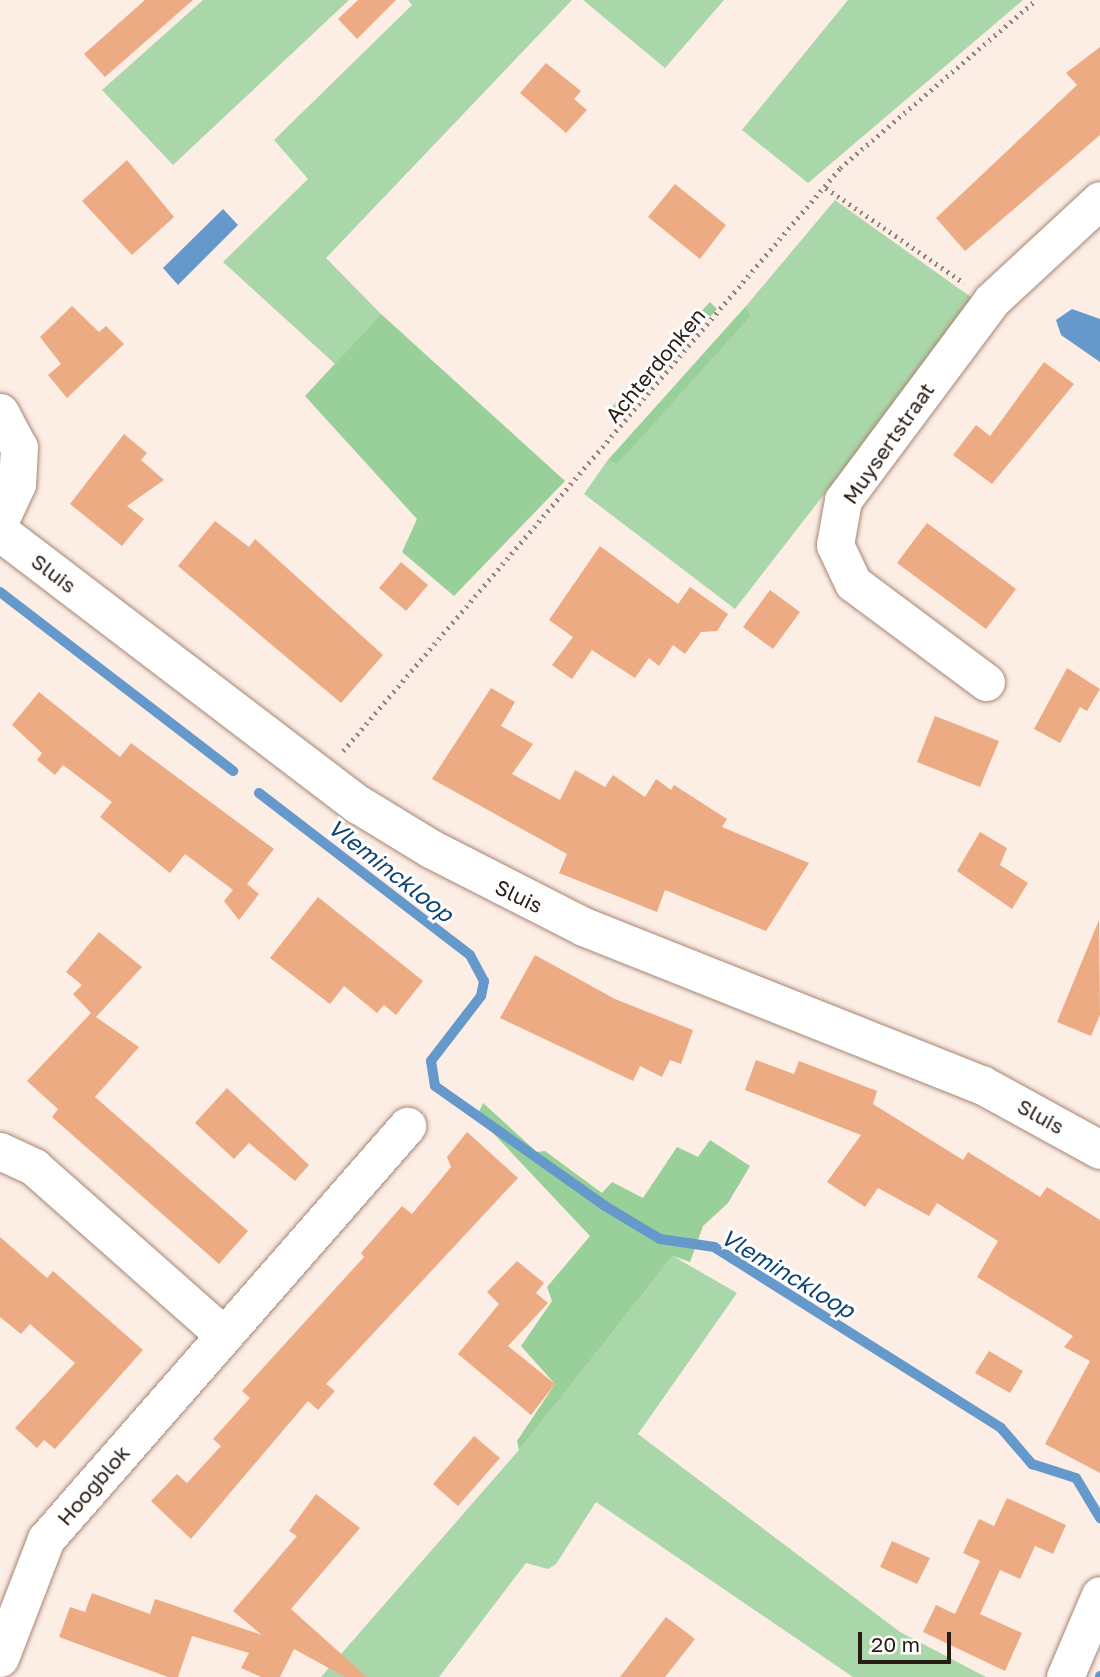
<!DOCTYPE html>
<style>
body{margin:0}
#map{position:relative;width:1100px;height:1677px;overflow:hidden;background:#fcede5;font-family:"Golos Text",sans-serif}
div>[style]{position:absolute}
.green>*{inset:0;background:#aad7a9}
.forest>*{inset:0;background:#99cf98}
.water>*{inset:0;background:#6598cb}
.stream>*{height:10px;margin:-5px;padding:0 5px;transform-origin:5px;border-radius:5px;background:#6598cb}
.building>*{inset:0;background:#edab84}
.path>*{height:4.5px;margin-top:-2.25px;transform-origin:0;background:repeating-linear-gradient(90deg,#92847c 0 2px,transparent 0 7px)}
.roads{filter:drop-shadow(0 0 2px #a78673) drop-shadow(0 0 2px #a78673)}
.minor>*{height:37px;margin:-18.5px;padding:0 18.5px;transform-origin:18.5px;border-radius:18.5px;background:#fff}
.tertiary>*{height:38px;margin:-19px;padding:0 19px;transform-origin:19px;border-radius:19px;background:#fff}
span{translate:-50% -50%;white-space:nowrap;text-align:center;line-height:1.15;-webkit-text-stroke:6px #fefefe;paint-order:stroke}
.street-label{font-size:21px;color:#291c14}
.water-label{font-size:23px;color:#0b4475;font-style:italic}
.scale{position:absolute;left:858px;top:1632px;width:93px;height:32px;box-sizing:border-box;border:4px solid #291c14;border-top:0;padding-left:9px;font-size:21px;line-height:24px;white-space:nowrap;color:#291c14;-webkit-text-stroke:5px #fefefe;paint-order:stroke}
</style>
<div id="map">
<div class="green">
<div style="clip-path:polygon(203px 0,349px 0,173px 165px,102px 90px)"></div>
<div style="clip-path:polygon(408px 0,572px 0,326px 258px,381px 314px,335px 364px,223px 262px,308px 179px,274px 140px,412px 5px)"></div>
<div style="clip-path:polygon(583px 0,724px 0,665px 68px)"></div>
<div style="clip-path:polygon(848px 0,1023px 0,808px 183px,742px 130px)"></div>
<div style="clip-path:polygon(835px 200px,975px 300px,735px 609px,584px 494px,607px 461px,618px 462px,751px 316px,746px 306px)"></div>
<div style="clip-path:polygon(673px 1256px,737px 1293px,638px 1434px,900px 1632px,986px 1677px,853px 1677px,596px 1502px,556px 1564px,548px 1569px,526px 1563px,439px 1677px,321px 1677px,519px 1450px)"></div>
</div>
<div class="forest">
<div style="clip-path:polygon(710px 302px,717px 309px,622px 415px,612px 407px)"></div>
<div style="clip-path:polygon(746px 306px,751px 316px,618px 463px,607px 461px)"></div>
<div style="clip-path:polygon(381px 314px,565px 481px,454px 596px,402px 552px,417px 519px,305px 396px)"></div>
<div style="clip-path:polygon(483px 1103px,537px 1152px,545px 1151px,602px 1193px,612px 1182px,643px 1198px,677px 1147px,698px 1157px,710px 1140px,750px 1166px,728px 1203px,703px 1226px,690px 1262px,673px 1256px,519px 1450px,517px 1441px,555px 1384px,521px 1346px,552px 1301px,547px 1287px,590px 1236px,477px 1116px)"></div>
</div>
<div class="water">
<div style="clip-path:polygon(223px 209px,238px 225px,178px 285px,163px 268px)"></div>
<div style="clip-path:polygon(1072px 309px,1100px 319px,1100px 362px,1061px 335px,1056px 320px)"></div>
</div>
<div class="stream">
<div style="left:0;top:592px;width:294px;rotate:37.5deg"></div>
<div style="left:259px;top:793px;width:266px;rotate:37.5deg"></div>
<div style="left:470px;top:955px;width:30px;rotate:62deg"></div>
<div style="left:484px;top:981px;width:15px;rotate:101deg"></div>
<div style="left:481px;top:996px;width:82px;rotate:127.6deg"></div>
<div style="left:431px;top:1061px;width:25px;rotate:81deg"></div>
<div style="left:435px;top:1086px;width:208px;rotate:35.2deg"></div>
<div style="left:605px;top:1206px;width:64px;rotate:31deg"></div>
<div style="left:660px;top:1239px;width:55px;rotate:8.4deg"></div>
<div style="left:714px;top:1247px;width:339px;rotate:32.2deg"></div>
<div style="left:1001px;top:1428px;width:48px;rotate:49.3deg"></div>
<div style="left:1032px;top:1464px;width:46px;rotate:17.7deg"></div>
<div style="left:1076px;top:1478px;width:47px;rotate:59deg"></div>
<div style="left:1100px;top:1677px;width:1px;rotate:-90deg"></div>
</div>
<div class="building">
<div style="clip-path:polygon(145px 0,193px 0,105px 77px,84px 54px)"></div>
<div style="clip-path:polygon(358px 0,396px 0,357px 39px,338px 19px)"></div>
<div style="clip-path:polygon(1100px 47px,1100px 135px,965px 251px,936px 218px,1077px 85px,1066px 73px)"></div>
<div style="clip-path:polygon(546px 63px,581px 91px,574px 99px,587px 110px,566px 133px,520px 93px)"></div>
<div style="clip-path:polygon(127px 160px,174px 217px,132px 255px,82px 201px)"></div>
<div style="clip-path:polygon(675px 184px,726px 225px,700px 259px,648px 217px)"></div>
<div style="clip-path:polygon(72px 306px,99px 332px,106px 326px,124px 344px,67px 398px,48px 375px,61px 364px,40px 337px)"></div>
<div style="clip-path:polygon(1044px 362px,1074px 384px,992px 484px,953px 455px,976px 425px,990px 436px)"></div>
<div style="clip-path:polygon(124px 434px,147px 453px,141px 460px,164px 480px,127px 506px,144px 519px,122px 546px,70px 504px)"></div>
<div style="clip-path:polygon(215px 521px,249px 547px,255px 539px,383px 655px,341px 703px,178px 566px)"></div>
<div style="clip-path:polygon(927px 523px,1016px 589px,986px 629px,897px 563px)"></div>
<div style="clip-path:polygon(600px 546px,678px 604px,690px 587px,728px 614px,717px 631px,701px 632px,685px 654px,673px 645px,659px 666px,649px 658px,635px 678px,592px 650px,572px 679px,552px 665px,573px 637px,549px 620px)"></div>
<div style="clip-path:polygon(401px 562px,428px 585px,406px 611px,379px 588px)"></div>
<div style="clip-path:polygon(770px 590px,800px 612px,773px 649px,743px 627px)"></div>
<div style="clip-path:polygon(1067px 668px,1100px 689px,1087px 711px,1080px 707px,1060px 743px,1034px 729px)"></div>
<div style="clip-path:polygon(491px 688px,515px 702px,501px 726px,533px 744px,512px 774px,560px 800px,575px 770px,605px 787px,613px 775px,645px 797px,656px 779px,671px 790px,674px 785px,727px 819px,722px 827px,809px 863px,766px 931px,665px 890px,657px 912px,559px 873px,567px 854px,432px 779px)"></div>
<div style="clip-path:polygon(39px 692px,120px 757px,131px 743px,274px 849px,247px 884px,259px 894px,239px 920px,224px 901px,233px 890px,185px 854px,170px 873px,100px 817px,112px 802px,63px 765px,55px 775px,37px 760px,42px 753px,12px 725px)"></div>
<div style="clip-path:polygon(935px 716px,999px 741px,980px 787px,917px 762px)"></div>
<div style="clip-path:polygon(980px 832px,1007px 848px,1000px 865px,1028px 883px,1012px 909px,957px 871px)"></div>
<div style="clip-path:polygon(318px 897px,423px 981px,396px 1015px,384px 1005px,377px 1013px,344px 986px,330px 1004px,270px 958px)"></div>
<div style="clip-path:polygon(1099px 920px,1100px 1015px,1091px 1036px,1057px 1022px)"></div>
<div style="clip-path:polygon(99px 932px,142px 967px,96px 1017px,139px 1047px,95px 1097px,248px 1231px,219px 1264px,52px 1117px,58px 1109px,27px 1081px,91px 1013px,73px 994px,82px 985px,66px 972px)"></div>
<div style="clip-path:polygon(535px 955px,615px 999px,693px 1030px,681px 1064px,670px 1060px,662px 1077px,640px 1066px,633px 1081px,500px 1018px)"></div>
<div style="clip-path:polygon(756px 1060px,794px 1074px,799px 1061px,877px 1091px,873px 1104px,963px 1160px,968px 1152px,1040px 1197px,1047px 1187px,1100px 1220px,1100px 1473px,1045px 1444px,1090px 1361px,1064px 1347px,1073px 1336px,977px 1277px,998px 1241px,937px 1203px,929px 1216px,878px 1188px,865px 1207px,827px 1182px,861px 1135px,745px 1090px)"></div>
<div style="clip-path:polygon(227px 1088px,309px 1165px,295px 1181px,249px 1143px,234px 1159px,195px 1123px)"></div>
<div style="clip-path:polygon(467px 1132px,518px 1178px,326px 1384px,335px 1391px,318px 1410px,308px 1401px,191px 1539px,151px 1501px,177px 1474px,187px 1483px,221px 1446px,213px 1439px,250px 1398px,242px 1391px,364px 1257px,361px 1253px,402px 1206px,412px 1214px,451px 1167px,447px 1157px)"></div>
<div style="clip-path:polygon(0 1237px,47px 1278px,53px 1271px,143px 1350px,55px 1449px,44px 1440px,37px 1448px,15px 1428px,75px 1363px,30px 1324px,21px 1334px,0 1317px)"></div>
<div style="clip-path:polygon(517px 1261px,544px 1283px,536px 1293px,548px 1303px,508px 1346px,555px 1384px,531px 1415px,458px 1354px,499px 1304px,487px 1292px)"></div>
<div style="clip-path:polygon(989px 1351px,1023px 1371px,1010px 1393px,975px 1373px)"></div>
<div style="clip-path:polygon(474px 1436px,500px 1458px,458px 1506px,433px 1484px)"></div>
<div style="clip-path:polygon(316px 1494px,360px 1528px,291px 1609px,367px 1677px,345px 1677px,294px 1649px,280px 1677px,261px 1677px,241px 1668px,249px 1653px,192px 1636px,178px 1677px,168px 1677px,59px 1637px,70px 1607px,85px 1612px,92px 1593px,150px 1614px,155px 1599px,262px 1635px,233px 1611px,297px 1536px,289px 1531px)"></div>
<div style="clip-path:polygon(1007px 1498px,1066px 1525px,1053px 1554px,1035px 1546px,1020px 1579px,1000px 1570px,980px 1614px,1022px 1633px,1005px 1671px,923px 1632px,936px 1605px,955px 1614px,980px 1561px,963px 1553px,979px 1519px,994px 1526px)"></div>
<div style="clip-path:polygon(892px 1541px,930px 1558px,917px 1584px,880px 1567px)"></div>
<div style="clip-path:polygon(666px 1617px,695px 1639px,665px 1677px,620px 1677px)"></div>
</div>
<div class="path">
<div style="left:826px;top:188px;width:168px;rotate:34.5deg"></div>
<div style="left:343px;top:751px;width:766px;rotate:-49.55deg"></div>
<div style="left:840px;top:168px;width:258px;rotate:-40.6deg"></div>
</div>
<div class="roads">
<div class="minor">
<div style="left:0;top:412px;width:40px;rotate:62deg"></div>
<div style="left:19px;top:447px;width:37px;rotate:93deg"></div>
<div style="left:17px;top:484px;width:40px;rotate:115deg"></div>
<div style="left:986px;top:682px;width:166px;rotate:-143.3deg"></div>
<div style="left:853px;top:583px;width:42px;rotate:-115.3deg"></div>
<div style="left:835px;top:545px;width:46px;rotate:-79.9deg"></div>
<div style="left:843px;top:500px;width:249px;rotate:-53.3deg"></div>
<div style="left:992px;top:300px;width:147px;rotate:-42.8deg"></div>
<div style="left:0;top:1151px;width:38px;rotate:25deg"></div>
<div style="left:34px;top:1167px;width:254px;rotate:41.5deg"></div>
<div style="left:0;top:1658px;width:128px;rotate:-68.9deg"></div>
<div style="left:46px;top:1539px;width:549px;rotate:-48.84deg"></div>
<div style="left:1065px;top:1677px;width:89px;rotate:-66.9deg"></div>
</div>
<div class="tertiary">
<div style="left:0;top:532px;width:451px;rotate:37.3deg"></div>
<div style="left:359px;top:805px;width:84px;rotate:31.4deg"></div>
<div style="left:431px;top:849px;width:172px;rotate:27deg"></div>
<div style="left:584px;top:927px;width:428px;rotate:21.7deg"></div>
<div style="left:982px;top:1085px;width:135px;rotate:28.8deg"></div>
</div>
</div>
<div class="street-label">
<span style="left:655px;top:365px;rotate:-50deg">Achterdonken</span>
<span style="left:888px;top:443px;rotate:-55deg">Muysertstraat</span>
<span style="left:54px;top:573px;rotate:37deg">Sluis</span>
<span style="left:519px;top:896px;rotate:26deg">Sluis</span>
<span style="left:1041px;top:1116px;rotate:29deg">Sluis</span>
<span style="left:93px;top:1485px;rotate:-49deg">Hoogblok</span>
</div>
<div class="water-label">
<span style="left:391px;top:870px;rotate:38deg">Vleminckloop</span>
<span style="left:788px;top:1273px;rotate:31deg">Vleminckloop</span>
</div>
<div class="scale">20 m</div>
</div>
